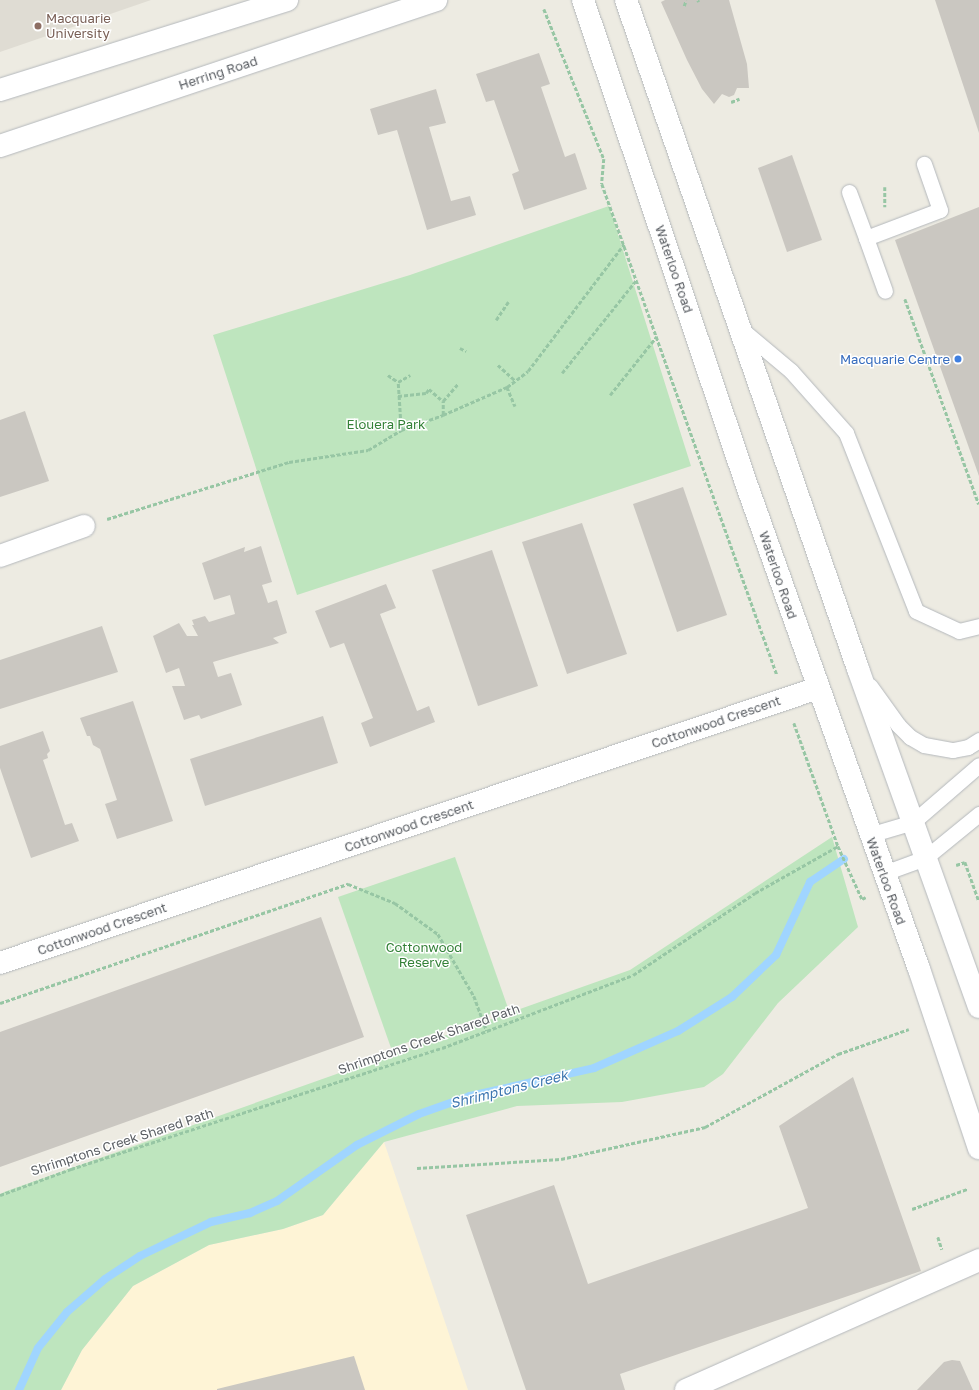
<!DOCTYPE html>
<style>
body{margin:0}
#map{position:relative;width:979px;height:1390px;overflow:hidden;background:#edebe2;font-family:"Golos Text",sans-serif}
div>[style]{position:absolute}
.commercial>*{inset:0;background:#fef4d6}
.education>*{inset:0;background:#dfdcd3}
.green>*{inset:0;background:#bee5be}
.stream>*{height:8px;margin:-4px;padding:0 4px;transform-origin:4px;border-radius:4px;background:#a0d5ff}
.building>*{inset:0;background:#cac7c1}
.path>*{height:2.5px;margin-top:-1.25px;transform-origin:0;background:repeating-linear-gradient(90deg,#97c6a4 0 4px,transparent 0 6px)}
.roads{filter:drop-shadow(0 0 1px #b4b8bc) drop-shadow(0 0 1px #b4b8bc)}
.service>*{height:15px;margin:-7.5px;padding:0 7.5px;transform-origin:7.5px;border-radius:7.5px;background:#fff}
.pedestrian>*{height:22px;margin:-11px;padding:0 11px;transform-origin:11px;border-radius:11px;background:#fff}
.minor>*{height:22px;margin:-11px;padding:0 11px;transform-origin:11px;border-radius:11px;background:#fff}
.tertiary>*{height:22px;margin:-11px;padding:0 11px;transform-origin:11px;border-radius:11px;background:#fff}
.secondary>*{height:22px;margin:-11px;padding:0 11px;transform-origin:11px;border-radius:11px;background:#fff}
.dots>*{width:11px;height:11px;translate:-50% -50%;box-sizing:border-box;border:2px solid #fff;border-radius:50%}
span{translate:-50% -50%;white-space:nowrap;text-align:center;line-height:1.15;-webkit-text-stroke:3px #fff;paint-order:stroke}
.education-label{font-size:13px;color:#785e54}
.left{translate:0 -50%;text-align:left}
.street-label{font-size:13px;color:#5a5e63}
.shop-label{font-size:13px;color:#366cbe}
.right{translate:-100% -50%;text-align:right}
.park-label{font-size:13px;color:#338137}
.water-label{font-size:14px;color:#3d76b0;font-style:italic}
</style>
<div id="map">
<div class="commercial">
<div style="clip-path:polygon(384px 1142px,468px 1390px,61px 1390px,82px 1350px,133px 1286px,209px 1245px,283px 1229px,323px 1215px)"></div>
</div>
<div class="education">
<div style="clip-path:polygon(0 0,151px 0,0 52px)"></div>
</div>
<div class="green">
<div style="clip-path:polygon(609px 206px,691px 466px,297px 595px,213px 335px,410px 275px)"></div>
<div style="clip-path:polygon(832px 837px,858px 927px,778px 1003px,723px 1074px,704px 1087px,622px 1102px,517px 1106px,384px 1142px,323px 1215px,283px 1229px,209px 1245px,133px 1286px,82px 1350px,61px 1390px,0 1390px,0 1195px,4px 1192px,630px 970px)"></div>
<div style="clip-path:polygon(455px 857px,508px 1008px,391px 1048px,338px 897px)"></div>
</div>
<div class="stream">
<div style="left:19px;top:1390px;width:46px;rotate:-65.7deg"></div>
<div style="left:38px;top:1348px;width:46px;rotate:-51.1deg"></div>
<div style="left:67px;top:1312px;width:50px;rotate:-41deg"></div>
<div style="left:105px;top:1279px;width:42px;rotate:-33.3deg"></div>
<div style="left:140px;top:1256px;width:79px;rotate:-25.6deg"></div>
<div style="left:211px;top:1222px;width:40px;rotate:-13deg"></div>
<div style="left:250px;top:1213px;width:30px;rotate:-24deg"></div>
<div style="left:277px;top:1201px;width:98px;rotate:-35deg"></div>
<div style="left:357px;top:1145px;width:69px;rotate:-26.6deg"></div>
<div style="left:419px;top:1114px;width:54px;rotate:-19.4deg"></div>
<div style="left:470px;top:1096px;width:127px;rotate:-12.7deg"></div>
<div style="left:594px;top:1068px;width:92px;rotate:-23.8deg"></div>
<div style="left:678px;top:1031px;width:64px;rotate:-32.2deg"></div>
<div style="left:732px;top:997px;width:61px;rotate:-43.7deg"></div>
<div style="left:776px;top:955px;width:81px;rotate:-65deg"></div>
<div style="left:810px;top:882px;width:41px;rotate:-34.1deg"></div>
</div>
<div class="building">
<div style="clip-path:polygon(665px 0,729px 0,747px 64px,749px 88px,737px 88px,734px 95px,729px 97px,722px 94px,714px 104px,702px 89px,687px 60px,661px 2px)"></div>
<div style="clip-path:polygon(935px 0,979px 0,979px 133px)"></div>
<div style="clip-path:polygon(539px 53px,550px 84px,541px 87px,565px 157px,575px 153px,587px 189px,524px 210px,512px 174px,519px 171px,494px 100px,486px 102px,476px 74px)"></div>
<div style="clip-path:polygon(436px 89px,446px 123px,429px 127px,451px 201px,470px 196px,476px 215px,427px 230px,397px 130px,378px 135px,370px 109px)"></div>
<div style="clip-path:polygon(792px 155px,822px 240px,787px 252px,758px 168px)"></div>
<div style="clip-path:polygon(979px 207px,979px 476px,895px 240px)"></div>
<div style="clip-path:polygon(25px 411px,49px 481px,0 497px,0 420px)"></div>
<div style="clip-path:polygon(683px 487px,727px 615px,677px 632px,633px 504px)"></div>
<div style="clip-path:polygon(582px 523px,627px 654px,567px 674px,522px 542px)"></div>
<div style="clip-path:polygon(261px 546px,272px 582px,262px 585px,268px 603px,277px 600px,287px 633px,273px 638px,279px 643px,213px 662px,218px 677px,231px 673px,242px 705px,201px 719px,199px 715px,184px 720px,172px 686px,185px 686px,179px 668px,166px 673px,153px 636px,179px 623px,187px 636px,198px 636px,192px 625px,194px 625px,192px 620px,205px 616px,209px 622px,235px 614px,230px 595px,214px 600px,202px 563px,245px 547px,244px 552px)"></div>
<div style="clip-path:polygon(492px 550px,538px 686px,478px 706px,432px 570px)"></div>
<div style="clip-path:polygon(386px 584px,396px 608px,380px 614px,417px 711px,429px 706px,435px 722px,370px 747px,361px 723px,373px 718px,344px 643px,330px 648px,315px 611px)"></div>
<div style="clip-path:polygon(102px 626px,118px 672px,0 709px,0 660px)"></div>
<div style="clip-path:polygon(133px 701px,173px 821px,117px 839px,105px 804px,117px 800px,100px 749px,93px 745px,90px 736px,87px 736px,80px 718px)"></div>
<div style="clip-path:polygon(323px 716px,338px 763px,205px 806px,190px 759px)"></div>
<div style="clip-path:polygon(43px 731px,50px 751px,47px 754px,48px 758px,43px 760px,65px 825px,72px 823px,79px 841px,31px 858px,0 768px,0 746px)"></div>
<div style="clip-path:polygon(321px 917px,364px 1037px,0 1167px,0 1032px)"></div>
<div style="clip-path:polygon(853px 1077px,921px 1271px,620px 1374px,625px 1390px,526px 1390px,466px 1215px,554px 1185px,588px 1284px,808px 1208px,779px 1126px)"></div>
<div style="clip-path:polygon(354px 1356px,365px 1390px,217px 1390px,217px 1389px)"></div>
<div style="clip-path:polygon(952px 1360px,960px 1361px,973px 1390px,917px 1390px,944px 1362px)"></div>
</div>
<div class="path">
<div style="left:698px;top:0;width:2px;rotate:63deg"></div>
<div style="left:684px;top:6px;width:6px;rotate:-72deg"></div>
<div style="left:544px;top:9px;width:162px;rotate:68.2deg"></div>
<div style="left:604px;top:159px;width:25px;rotate:95deg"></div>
<div style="left:602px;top:184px;width:521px;rotate:70.38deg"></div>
<div style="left:731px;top:102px;width:9px;rotate:-21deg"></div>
<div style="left:885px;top:187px;width:20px;rotate:90deg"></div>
<div style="left:905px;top:299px;width:218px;rotate:70.2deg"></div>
<div style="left:496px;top:320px;width:22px;rotate:-56deg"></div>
<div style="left:460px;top:348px;width:7px;rotate:27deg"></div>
<div style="left:498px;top:365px;width:24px;rotate:42deg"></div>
<div style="left:562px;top:373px;width:120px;rotate:-51.4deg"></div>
<div style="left:388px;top:375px;width:12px;rotate:35deg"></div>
<div style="left:507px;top:387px;width:21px;rotate:67deg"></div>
<div style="left:610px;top:395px;width:75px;rotate:-51.5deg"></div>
<div style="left:398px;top:396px;width:28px;rotate:-6deg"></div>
<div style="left:426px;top:393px;width:5px;rotate:-53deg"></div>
<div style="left:429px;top:389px;width:18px;rotate:41deg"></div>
<div style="left:443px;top:415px;width:14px;rotate:-90deg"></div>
<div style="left:443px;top:401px;width:23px;rotate:-49deg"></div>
<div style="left:401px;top:430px;width:48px;rotate:-93.6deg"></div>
<div style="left:398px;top:382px;width:14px;rotate:-30deg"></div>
<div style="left:107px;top:519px;width:191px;rotate:-17.4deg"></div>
<div style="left:289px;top:462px;width:80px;rotate:-8.6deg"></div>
<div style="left:368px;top:450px;width:39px;rotate:-31deg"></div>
<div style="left:401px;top:430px;width:45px;rotate:-19.7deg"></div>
<div style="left:443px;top:415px;width:70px;rotate:-23.6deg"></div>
<div style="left:507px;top:387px;width:26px;rotate:-37deg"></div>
<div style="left:528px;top:371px;width:159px;rotate:-52.9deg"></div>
<div style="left:794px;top:723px;width:131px;rotate:70.3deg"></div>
<div style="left:838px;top:846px;width:58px;rotate:65.6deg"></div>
<div style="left:862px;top:899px;width:4px;rotate:-27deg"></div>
<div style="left:956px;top:865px;width:9px;rotate:-18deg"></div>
<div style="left:965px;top:862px;width:41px;rotate:70.3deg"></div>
<div style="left:0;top:1003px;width:368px;rotate:-18.9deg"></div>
<div style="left:348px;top:884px;width:51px;rotate:22deg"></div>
<div style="left:395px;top:903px;width:53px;rotate:35.8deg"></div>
<div style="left:438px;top:934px;width:72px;rotate:59.9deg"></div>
<div style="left:474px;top:996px;width:37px;rotate:70deg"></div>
<div style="left:417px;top:1168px;width:144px;rotate:-3.6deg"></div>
<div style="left:561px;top:1159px;width:148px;rotate:-12.5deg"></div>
<div style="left:705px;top:1127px;width:152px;rotate:-28.8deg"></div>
<div style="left:838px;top:1054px;width:75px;rotate:-19.4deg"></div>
<div style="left:0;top:1195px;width:76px;rotate:-20.1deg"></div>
<div style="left:71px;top:1169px;width:390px;rotate:-18.1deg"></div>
<div style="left:442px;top:1048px;width:204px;rotate:-20.9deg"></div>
<div style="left:633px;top:975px;width:147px;rotate:-33.9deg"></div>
<div style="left:755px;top:893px;width:95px;rotate:-29.5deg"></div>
<div style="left:912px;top:1209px;width:59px;rotate:-20deg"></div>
<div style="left:938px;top:1237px;width:13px;rotate:72deg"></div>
</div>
<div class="roads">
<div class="service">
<div style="left:849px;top:192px;width:49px;rotate:69.7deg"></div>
<div style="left:866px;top:238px;width:79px;rotate:-20.7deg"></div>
<div style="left:940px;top:210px;width:49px;rotate:-109.2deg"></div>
<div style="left:866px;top:238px;width:56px;rotate:70.3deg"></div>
<div style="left:741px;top:329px;width:65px;rotate:40deg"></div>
<div style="left:791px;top:371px;width:83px;rotate:48.4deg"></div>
<div style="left:846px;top:433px;width:191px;rotate:68.5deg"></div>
<div style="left:916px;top:611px;width:47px;rotate:24.9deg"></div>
<div style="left:959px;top:631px;width:21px;rotate:-14deg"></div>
<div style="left:870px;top:686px;width:48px;rotate:54.3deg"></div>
<div style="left:898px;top:725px;width:17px;rotate:45deg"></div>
<div style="left:910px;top:737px;width:16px;rotate:30deg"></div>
<div style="left:924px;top:745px;width:29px;rotate:10deg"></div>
<div style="left:953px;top:750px;width:15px;rotate:-11deg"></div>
<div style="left:968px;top:747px;width:13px;rotate:-32deg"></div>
<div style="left:869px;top:835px;width:46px;rotate:-16.5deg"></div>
<div style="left:913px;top:822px;width:87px;rotate:-40.8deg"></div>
<div style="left:884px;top:873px;width:44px;rotate:-20.1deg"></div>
<div style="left:925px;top:858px;width:70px;rotate:-39.2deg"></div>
</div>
<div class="pedestrian">
<div style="left:686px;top:1390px;width:321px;rotate:-23.9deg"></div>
</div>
<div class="minor">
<div style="left:0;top:556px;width:89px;rotate:-19.7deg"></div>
<div style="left:0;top:963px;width:863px;rotate:-18.58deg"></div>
</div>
<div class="tertiary">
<div style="left:583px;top:0;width:510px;rotate:71.35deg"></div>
<div style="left:746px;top:483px;width:516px;rotate:70.41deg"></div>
<div style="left:919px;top:969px;width:189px;rotate:71.5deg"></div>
<div style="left:626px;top:0;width:708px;rotate:70.87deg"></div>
<div style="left:858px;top:669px;width:359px;rotate:70.3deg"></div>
</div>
<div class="secondary">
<div style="left:0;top:90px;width:301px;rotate:-17.4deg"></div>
<div style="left:0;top:146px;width:460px;rotate:-18.5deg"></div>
</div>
</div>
<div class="dots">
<div style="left:38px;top:26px;background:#8d6e63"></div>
<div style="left:958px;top:359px;background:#3f7fe0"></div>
</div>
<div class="education-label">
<span class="left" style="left:46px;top:26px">Macquarie<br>University</span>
</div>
<div class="street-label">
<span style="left:218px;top:73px;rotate:-18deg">Herring Road</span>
<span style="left:674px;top:269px;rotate:71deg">Waterloo Road</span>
<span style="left:778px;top:575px;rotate:71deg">Waterloo Road</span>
<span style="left:716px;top:722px;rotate:-19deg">Cottonwood Crescent</span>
<span style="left:409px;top:826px;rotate:-19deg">Cottonwood Crescent</span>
<span style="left:886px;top:881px;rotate:70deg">Waterloo Road</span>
<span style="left:102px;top:929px;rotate:-19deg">Cottonwood Crescent</span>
<span style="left:429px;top:1039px;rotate:-19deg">Shrimptons Creek Shared Path</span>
<span style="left:122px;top:1142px;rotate:-18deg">Shrimptons Creek Shared Path</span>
</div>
<div class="shop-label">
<span class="right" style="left:950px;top:359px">Macquarie Centre</span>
</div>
<div class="park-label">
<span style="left:386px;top:424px">Elouera Park</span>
<span style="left:424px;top:955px">Cottonwood<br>Reserve</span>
</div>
<div class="water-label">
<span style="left:509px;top:1089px;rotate:-14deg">Shrimptons Creek</span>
</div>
</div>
